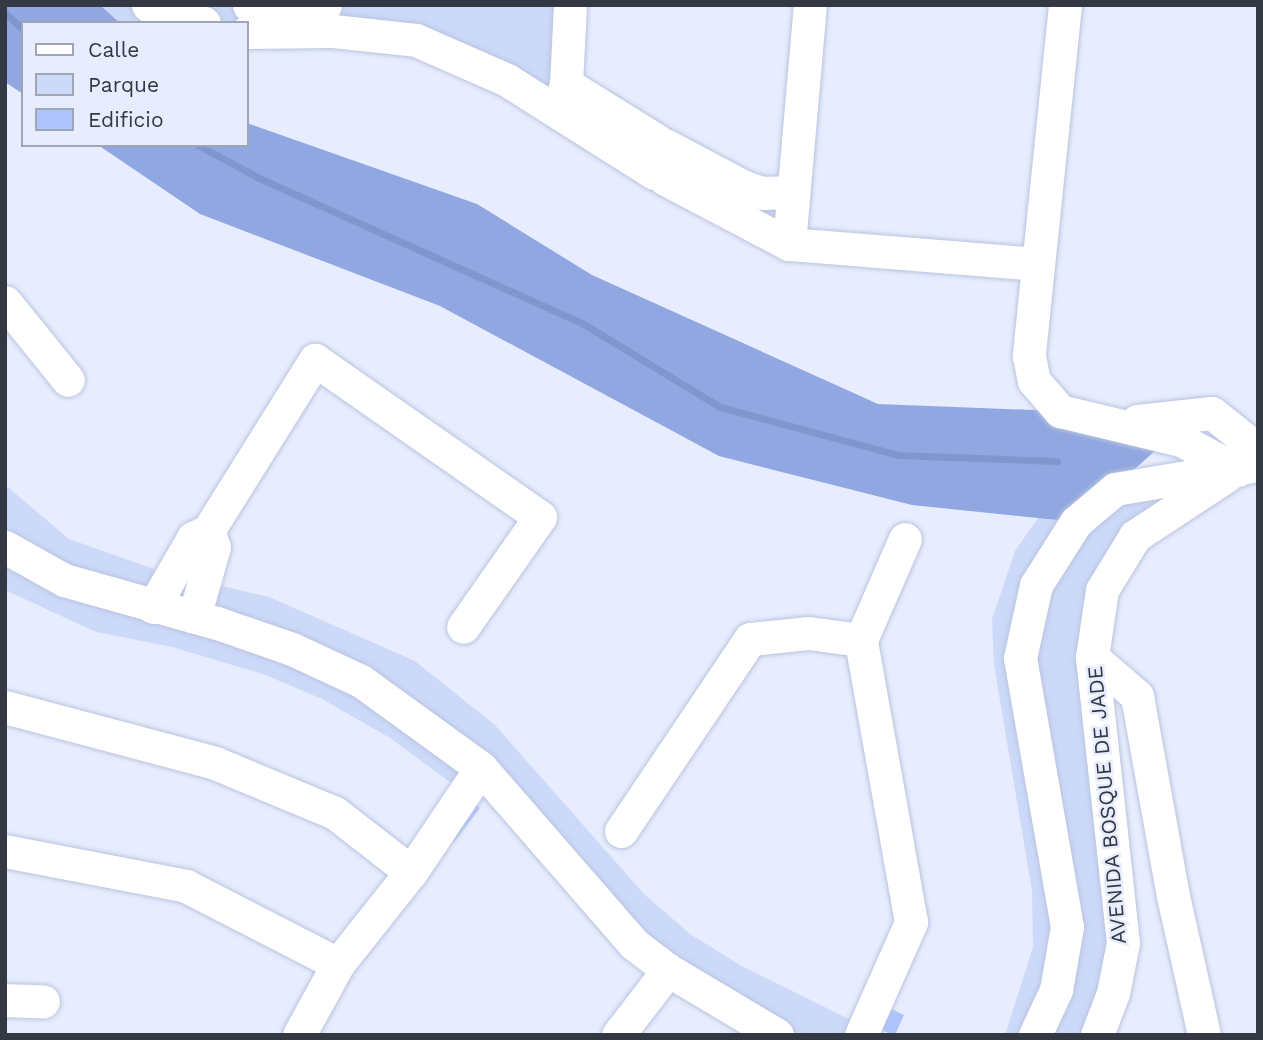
<!DOCTYPE html>
<style>
body{margin:0}
#map{position:relative;width:1263px;height:1040px;overflow:hidden;background:#e7edfe;font-family:"Work Sans",sans-serif}
div>[style]{position:absolute}
.green>*{inset:0;background:#ccd9f9}
.forest>*{inset:0;background:#91a7e1}
.stream>*{height:7px;margin:-3.5px;padding:0 3.5px;transform-origin:3.5px;border-radius:3.5px;background:#8196cf}
.building>*{inset:0;background:#adc4ff}
.roads{filter:drop-shadow(0 0 2px #b9c4df) drop-shadow(0 0 2px #b9c4df)}
.minor>*{height:33px;margin:-16.5px;padding:0 16.5px;transform-origin:16.5px;border-radius:16.5px;background:#fff}
span{translate:-50% -50%;white-space:nowrap;text-align:center;line-height:1.15;-webkit-text-stroke:5px #e7edfe;paint-order:stroke}
.street-label{font-size:21px;color:#333843}
.frame{position:absolute;inset:0;border:7px solid #333843;pointer-events:none}
.legend{position:absolute;left:21px;top:21px;width:228px;height:126px;box-sizing:border-box;background:#e7edfe;border:2px solid #9fa5b3;margin:0;padding:9px 12px;list-style:none;font-size:21px;color:#333843}
.legend li{display:flex;align-items:center;gap:14px;height:35px}
.legend b{width:35px;border:2px solid #9fa5b3}
</style>
<div id="map">
<div class="green">
<div style="clip-path:polygon(100px 5px,570px 5px,566px 84px,779px 194px,789px 244px,458px 57px,247px 23px,120px 23px)"></div>
<div style="clip-path:polygon(5px 485px,69px 539px,171px 575px,154px 606px,194px 617px,205px 582px,269px 597px,415px 661px,495px 725px,644px 894px,690px 934px,740px 965px,865px 1027px,861px 1035px,777px 1035px,668px 970px,481px 768px,465px 793px,390px 738px,322px 699px,263px 674px,172px 647px,96px 632px,5px 590px)"></div>
<div style="clip-path:polygon(1115px 489px,1181px 501px,1102px 590px,1123px 943px,1097px 1035px,1005px 1035px,1033px 947px,1032px 891px,994px 665px,992px 619px,1015px 551px,1038px 518px,1076px 522px)"></div>
</div>
<div class="forest">
<div style="clip-path:polygon(5px 5px,100px 5px,120px 23px,23px 23px,23px 94px,5px 82px)"></div>
<div style="clip-path:polygon(247px 123px,477px 204px,592px 275px,878px 404px,1060px 411px,1157px 449px,1076px 522px,912px 505px,719px 456px,440px 306px,200px 214px,98px 145px,247px 145px)"></div>
</div>
<div class="stream">
<div style="left:5px;top:13px;width:24px;rotate:42deg"></div>
<div style="left:198px;top:145px;width:69px;rotate:28.4deg"></div>
<div style="left:259px;top:178px;width:354px;rotate:24.2deg"></div>
<div style="left:582px;top:323px;width:162px;rotate:31.3deg"></div>
<div style="left:720px;top:407px;width:184px;rotate:15.1deg"></div>
<div style="left:898px;top:455px;width:159px;rotate:2.2deg"></div>
</div>
<div class="building">
<div style="clip-path:polygon(466px 798px,480px 808px,454px 842px,440px 832px)"></div>
<div style="clip-path:polygon(879px 1003px,904px 1015px,895px 1035px,869px 1026px)"></div>
</div>
<div class="roads">
<div class="minor">
<div style="left:148px;top:5px;width:14px;rotate:36deg"></div>
<div style="left:159px;top:13px;width:46px;rotate:12.5deg"></div>
<div style="left:249px;top:5px;width:76px"></div>
<div style="left:1065px;top:5px;width:353px;rotate:95.9deg"></div>
<div style="left:1029px;top:356px;width:25px;rotate:79deg"></div>
<div style="left:1034px;top:381px;width:40px;rotate:49deg"></div>
<div style="left:1060px;top:411px;width:124px;rotate:13.5deg"></div>
<div style="left:1181px;top:440px;width:64px;rotate:28.2deg"></div>
<div style="left:247px;top:32px;width:86px;rotate:-0.7deg"></div>
<div style="left:333px;top:31px;width:83px;rotate:6.2deg"></div>
<div style="left:416px;top:40px;width:99px;rotate:23.7deg"></div>
<div style="left:507px;top:80px;width:174px;rotate:32.3deg"></div>
<div style="left:566px;top:84px;width:108px;rotate:31.8deg"></div>
<div style="left:560px;top:104px;width:21px;rotate:-73deg"></div>
<div style="left:566px;top:84px;width:79px;rotate:-87.1deg"></div>
<div style="left:667px;top:146px;width:87px;rotate:28deg"></div>
<div style="left:744px;top:187px;width:19px;rotate:18deg"></div>
<div style="left:762px;top:193px;width:31px;rotate:-2deg"></div>
<div style="left:665px;top:179px;width:140px;rotate:27.7deg"></div>
<div style="left:789px;top:244px;width:249px;rotate:4.6deg"></div>
<div style="left:789px;top:244px;width:240px;rotate:-85deg"></div>
<div style="left:5px;top:302px;width:100px;rotate:51.1deg"></div>
<div style="left:1137px;top:421px;width:75px;rotate:-6.1deg"></div>
<div style="left:1212px;top:413px;width:59px;rotate:38.8deg"></div>
<div style="left:5px;top:547px;width:68px;rotate:29.2deg"></div>
<div style="left:64px;top:580px;width:159px;rotate:15.7deg"></div>
<div style="left:217px;top:623px;width:79px;rotate:19.1deg"></div>
<div style="left:292px;top:649px;width:76px;rotate:24.9deg"></div>
<div style="left:361px;top:681px;width:148px;rotate:35.9deg"></div>
<div style="left:481px;top:768px;width:233px;rotate:49deg"></div>
<div style="left:634px;top:944px;width:43px;rotate:37.4deg"></div>
<div style="left:668px;top:970px;width:127px;rotate:30.8deg"></div>
<div style="left:153px;top:607px;width:80px;rotate:-59.9deg"></div>
<div style="left:193px;top:538px;width:17px;rotate:-25deg"></div>
<div style="left:208px;top:531px;width:202px;rotate:-58deg"></div>
<div style="left:315px;top:360px;width:274px;rotate:34.9deg"></div>
<div style="left:540px;top:517px;width:134px;rotate:125deg"></div>
<div style="left:194px;top:617px;width:73px;rotate:-74.1deg"></div>
<div style="left:214px;top:547px;width:17px;rotate:-111deg"></div>
<div style="left:1092px;top:657px;width:60px;rotate:40.9deg"></div>
<div style="left:1137px;top:696px;width:203px;rotate:79.8deg"></div>
<div style="left:1173px;top:896px;width:142px;rotate:77.4deg"></div>
<div style="left:5px;top:707px;width:217px;rotate:14.9deg"></div>
<div style="left:215px;top:763px;width:130px;rotate:22.6deg"></div>
<div style="left:335px;top:813px;width:96px;rotate:37.8deg"></div>
<div style="left:621px;top:831px;width:231px;rotate:-56.1deg"></div>
<div style="left:750px;top:639px;width:58px;rotate:-5.9deg"></div>
<div style="left:808px;top:633px;width:53px;rotate:7.5deg"></div>
<div style="left:5px;top:851px;width:184px;rotate:10.9deg"></div>
<div style="left:186px;top:886px;width:171px;rotate:27.2deg"></div>
<div style="left:5px;top:1000px;width:38px;rotate:2deg"></div>
<div style="left:299px;top:1035px;width:81px;rotate:-61.2deg"></div>
<div style="left:338px;top:964px;width:117px;rotate:-51.6deg"></div>
<div style="left:411px;top:872px;width:125px;rotate:-56.1deg"></div>
<div style="left:618px;top:1035px;width:82px;rotate:-52.4deg"></div>
<div style="left:861px;top:1035px;width:124px;rotate:-66.1deg"></div>
<div style="left:911px;top:922px;width:286px;rotate:-100.1deg"></div>
<div style="left:861px;top:640px;width:110px;rotate:-66.5deg"></div>
<div style="left:1035px;top:1035px;width:50px;rotate:-65deg"></div>
<div style="left:1056px;top:990px;width:64px;rotate:-80.1deg"></div>
<div style="left:1067px;top:927px;width:273px;rotate:-99.9deg"></div>
<div style="left:1020px;top:658px;width:75px;rotate:-77.6deg"></div>
<div style="left:1036px;top:585px;width:75px;rotate:-57.6deg"></div>
<div style="left:1076px;top:522px;width:51px;rotate:-40.2deg"></div>
<div style="left:1115px;top:489px;width:145px;rotate:-9.5deg"></div>
<div style="left:1097px;top:1035px;width:45px;rotate:-69.1deg"></div>
<div style="left:1113px;top:993px;width:51px;rotate:-78.7deg"></div>
<div style="left:1123px;top:943px;width:288px;rotate:-96.2deg"></div>
<div style="left:1092px;top:657px;width:68px;rotate:-81.5deg"></div>
<div style="left:1102px;top:590px;width:63px;rotate:-58.6deg"></div>
<div style="left:1135px;top:536px;width:109px;rotate:-33.4deg"></div>
</div>
</div>
<div class="street-label">
<span style="left:1107px;top:805px;rotate:-95deg">AVENIDA BOSQUE DE JADE</span>
</div>
<div class="frame"></div>
<ul class="legend">
<li><b style="height:9px;background:#fff"></b>Calle</li>
<li><b style="height:19px;background:#ccd9f9"></b>Parque</li>
<li><b style="height:19px;background:#adc4ff"></b>Edificio</li>
</ul>
</div>
